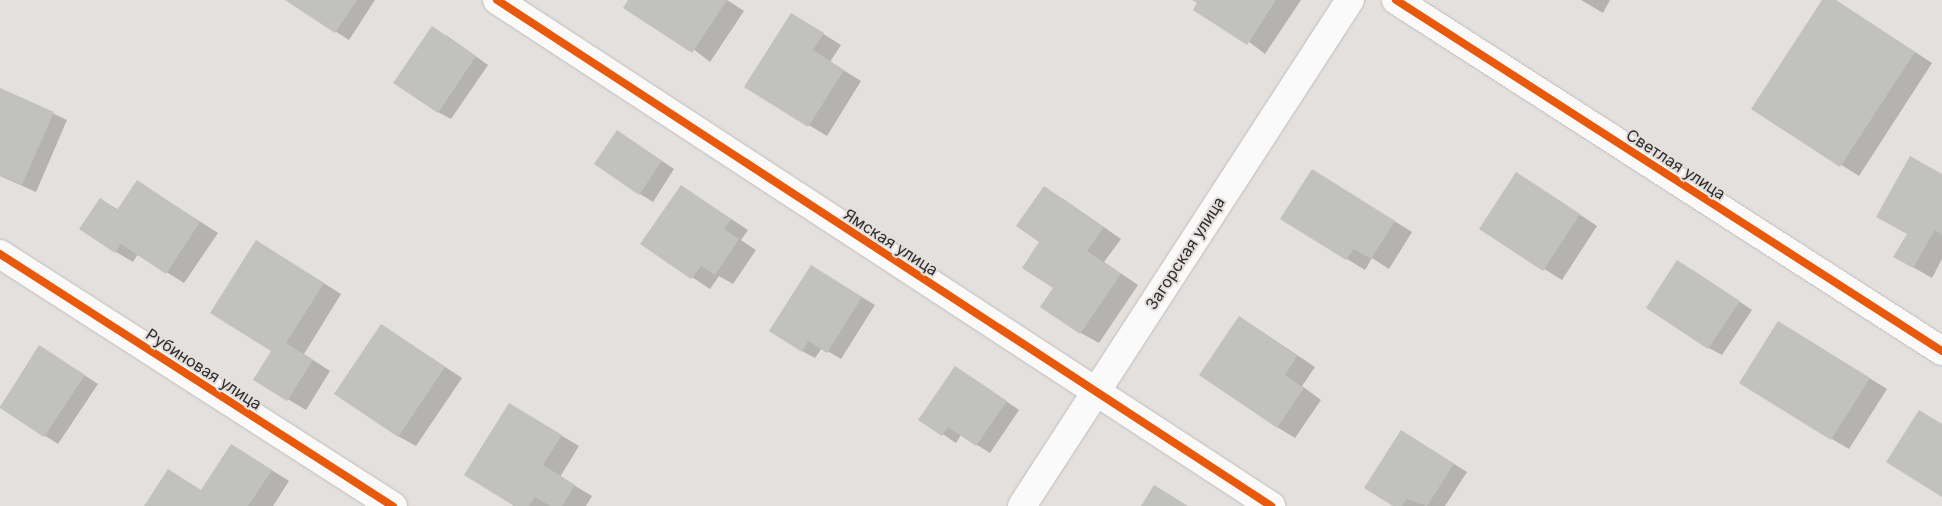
<!DOCTYPE html>
<meta charset="utf-8">
<style>
body{margin:0}
#map{position:relative;width:1942px;height:506px;overflow:hidden;background:#e3e0de;font-family:Inter,sans-serif}
div>[style]{position:absolute}
.shadow>*{inset:0;background:#0003}
.building>*{inset:0;background:#c1c1c0}
.roads{filter:drop-shadow(0 0 1px #c0bebc) drop-shadow(0 0 1px #c0bebc)}
.minor>*{height:28px;margin:-14px;padding:0 14px;transform-origin:14px;border-radius:14px;background:#fbfafa}
.cycleway>*{height:8px;margin:-4px;padding:0 4px;transform-origin:4px;border-radius:4px;background:#e8590c}
span{translate:-50% -50%;white-space:nowrap;text-align:center;line-height:1.15;-webkit-text-stroke:4px #e4dfdd;paint-order:stroke}
.street-label{font-size:16px;color:#2f2d2d}
</style>
<div id="map">
<div class="shadow">
<div style="clip-path:polygon(287px 0,375px 0,349px 40px)"></div>
<div style="clip-path:polygon(630px 0,727px 0,744px 11px,710px 62px)"></div>
<div style="clip-path:polygon(1194px 0,1301px 0,1265px 54px)"></div>
<div style="clip-path:polygon(1581px 0,1610px 0,1603px 13px)"></div>
<div style="clip-path:polygon(1823px 0,1835px 0,1932px 63px,1859px 176px,1753px 109px)"></div>
<div style="clip-path:polygon(809px 25px,841px 45px,830px 62px,861px 81px,827px 136px,746px 87px)"></div>
<div style="clip-path:polygon(446px 35px,488px 65px,451px 119px,438px 112px)"></div>
<div style="clip-path:polygon(0 89px,67px 120px,36px 192px,0 176px)"></div>
<div style="clip-path:polygon(631px 140px,674px 169px,653px 202px,640px 194px)"></div>
<div style="clip-path:polygon(1942px 176px,1942px 259px,1932px 278px,1895px 257px)"></div>
<div style="clip-path:polygon(1330px 181px,1412px 232px,1389px 269px,1372px 258px,1365px 270px,1282px 219px)"></div>
<div style="clip-path:polygon(138px 182px,218px 233px,184px 283px,138px 254px,133px 262px,116px 252px,101px 200px,119px 210px)"></div>
<div style="clip-path:polygon(1534px 184px,1597px 226px,1562px 280px,1480px 229px)"></div>
<div style="clip-path:polygon(681px 186px,748px 230px,741px 240px,756px 250px,733px 284px,719px 276px,710px 289px,642px 244px)"></div>
<div style="clip-path:polygon(1062px 198px,1121px 239px,1104px 262px,1138px 285px,1099px 343px,1081px 333px,1054px 288px,1041px 241px)"></div>
<div style="clip-path:polygon(274px 252px,341px 294px,304px 354px,330px 371px,306px 410px,254px 379px,272px 351px)"></div>
<div style="clip-path:polygon(1691px 269px,1752px 310px,1722px 355px,1709px 348px)"></div>
<div style="clip-path:polygon(824px 274px,875px 305px,841px 359px,822px 348px,815px 358px,802px 351px)"></div>
<div style="clip-path:polygon(1240px 317px,1315px 367px,1302px 386px,1321px 400px,1295px 438px,1277px 427px)"></div>
<div style="clip-path:polygon(1779px 322px,1887px 389px,1849px 449px,1832px 439px)"></div>
<div style="clip-path:polygon(382px 325px,462px 378px,416px 446px,398px 436px)"></div>
<div style="clip-path:polygon(39px 346px,98px 384px,58px 444px,0 407px)"></div>
<div style="clip-path:polygon(968px 375px,1019px 410px,990px 453px,961px 435px,956px 443px,920px 419px)"></div>
<div style="clip-path:polygon(527px 415px,579px 446px,560px 477px,592px 496px,586px 506px,516px 506px)"></div>
<div style="clip-path:polygon(1402px 431px,1467px 472px,1445px 506px,1396px 506px)"></div>
<div style="clip-path:polygon(232px 445px,289px 481px,273px 506px,145px 506px,202px 491px)"></div>
</div>
<div class="building">
<div style="clip-path:polygon(285px 0,357px 0,335px 33px)"></div>
<div style="clip-path:polygon(628px 0,727px 0,692px 53px,623px 8px)"></div>
<div style="clip-path:polygon(1192px 0,1276px 0,1247px 45px,1193px 10px,1197px 3px)"></div>
<div style="clip-path:polygon(1822px 0,1836px 0,1915px 52px,1840px 167px,1751px 109px)"></div>
<div style="clip-path:polygon(791px 13px,824px 33px,813px 50px,844px 70px,808px 127px,744px 87px)"></div>
<div style="clip-path:polygon(432px 26px,476px 56px,438px 113px,393px 83px)"></div>
<div style="clip-path:polygon(0 88px,54px 112px,22px 185px,0 175px)"></div>
<div style="clip-path:polygon(617px 130px,662px 161px,639px 195px,594px 164px)"></div>
<div style="clip-path:polygon(1910px 156px,1942px 174px,1942px 235px,1935px 230px,1913px 268px,1893px 257px,1907px 234px,1876px 217px)"></div>
<div style="clip-path:polygon(1312px 169px,1395px 221px,1371px 259px,1354px 249px,1346px 260px,1280px 219px)"></div>
<div style="clip-path:polygon(1516px 172px,1580px 214px,1543px 271px,1479px 229px)"></div>
<div style="clip-path:polygon(137px 180px,200px 222px,166px 274px,121px 244px,115px 253px,79px 229px,100px 198px,117px 210px)"></div>
<div style="clip-path:polygon(681px 185px,731px 219px,724px 229px,739px 239px,715px 275px,701px 266px,691px 279px,640px 244px)"></div>
<div style="clip-path:polygon(1044px 186px,1104px 227px,1087px 251px,1121px 274px,1080px 334px,1040px 307px,1053px 288px,1022px 268px,1039px 242px,1016px 226px)"></div>
<div style="clip-path:polygon(256px 240px,324px 283px,286px 343px,313px 360px,287px 401px,253px 380px,271px 351px,210px 313px)"></div>
<div style="clip-path:polygon(1677px 260px,1740px 301px,1708px 349px,1646px 308px)"></div>
<div style="clip-path:polygon(811px 265px,862px 297px,827px 353px,808px 341px,802px 352px,769px 331px)"></div>
<div style="clip-path:polygon(1239px 316px,1297px 356px,1285px 375px,1304px 388px,1277px 428px,1199px 375px)"></div>
<div style="clip-path:polygon(1778px 321px,1870px 378px,1831px 440px,1739px 383px)"></div>
<div style="clip-path:polygon(381px 324px,445px 367px,398px 437px,334px 394px)"></div>
<div style="clip-path:polygon(39px 345px,85px 375px,44px 437px,0 408px)"></div>
<div style="clip-path:polygon(955px 366px,1007px 401px,976px 446px,948px 427px,942px 436px,918px 420px)"></div>
<div style="clip-path:polygon(509px 403px,562px 435px,543px 465px,575px 485px,562px 506px,550px 506px,535px 497px,529px 506px,514px 506px,464px 475px)"></div>
<div style="clip-path:polygon(1919px 410px,1942px 424px,1942px 497px,1886px 462px)"></div>
<div style="clip-path:polygon(1401px 430px,1454px 464px,1427px 506px,1407px 499px,1402px 506px,1393px 506px,1364px 488px)"></div>
<div style="clip-path:polygon(231px 444px,272px 470px,248px 506px,144px 506px,168px 469px,201px 490px)"></div>
<div style="clip-path:polygon(1154px 485px,1188px 506px,1141px 506px)"></div>
</div>
<div class="roads">
<div class="minor">
<div style="left:497px;top:0;width:925px;rotate:33.17deg"></div>
<div style="left:1396px;top:0;width:649px;rotate:32.74deg"></div>
<div style="left:0;top:254px;width:467px;rotate:32.7deg"></div>
<div style="left:1022px;top:506px;width:603px;rotate:-57.05deg"></div>
</div>
</div>
<div class="cycleway">
<div style="left:497px;top:0;width:925px;rotate:33.17deg"></div>
<div style="left:1396px;top:0;width:649px;rotate:32.74deg"></div>
<div style="left:0;top:254px;width:467px;rotate:32.7deg"></div>
</div>
<div class="street-label">
<span style="left:1676px;top:164px;rotate:33deg">Светлая улица</span>
<span style="left:891px;top:242px;rotate:33deg">Ямская улица</span>
<span style="left:1185px;top:253px;rotate:-57deg">Загорская улица</span>
<span style="left:204px;top:369px;rotate:33deg">Рубиновая улица</span>
</div>
</div>
